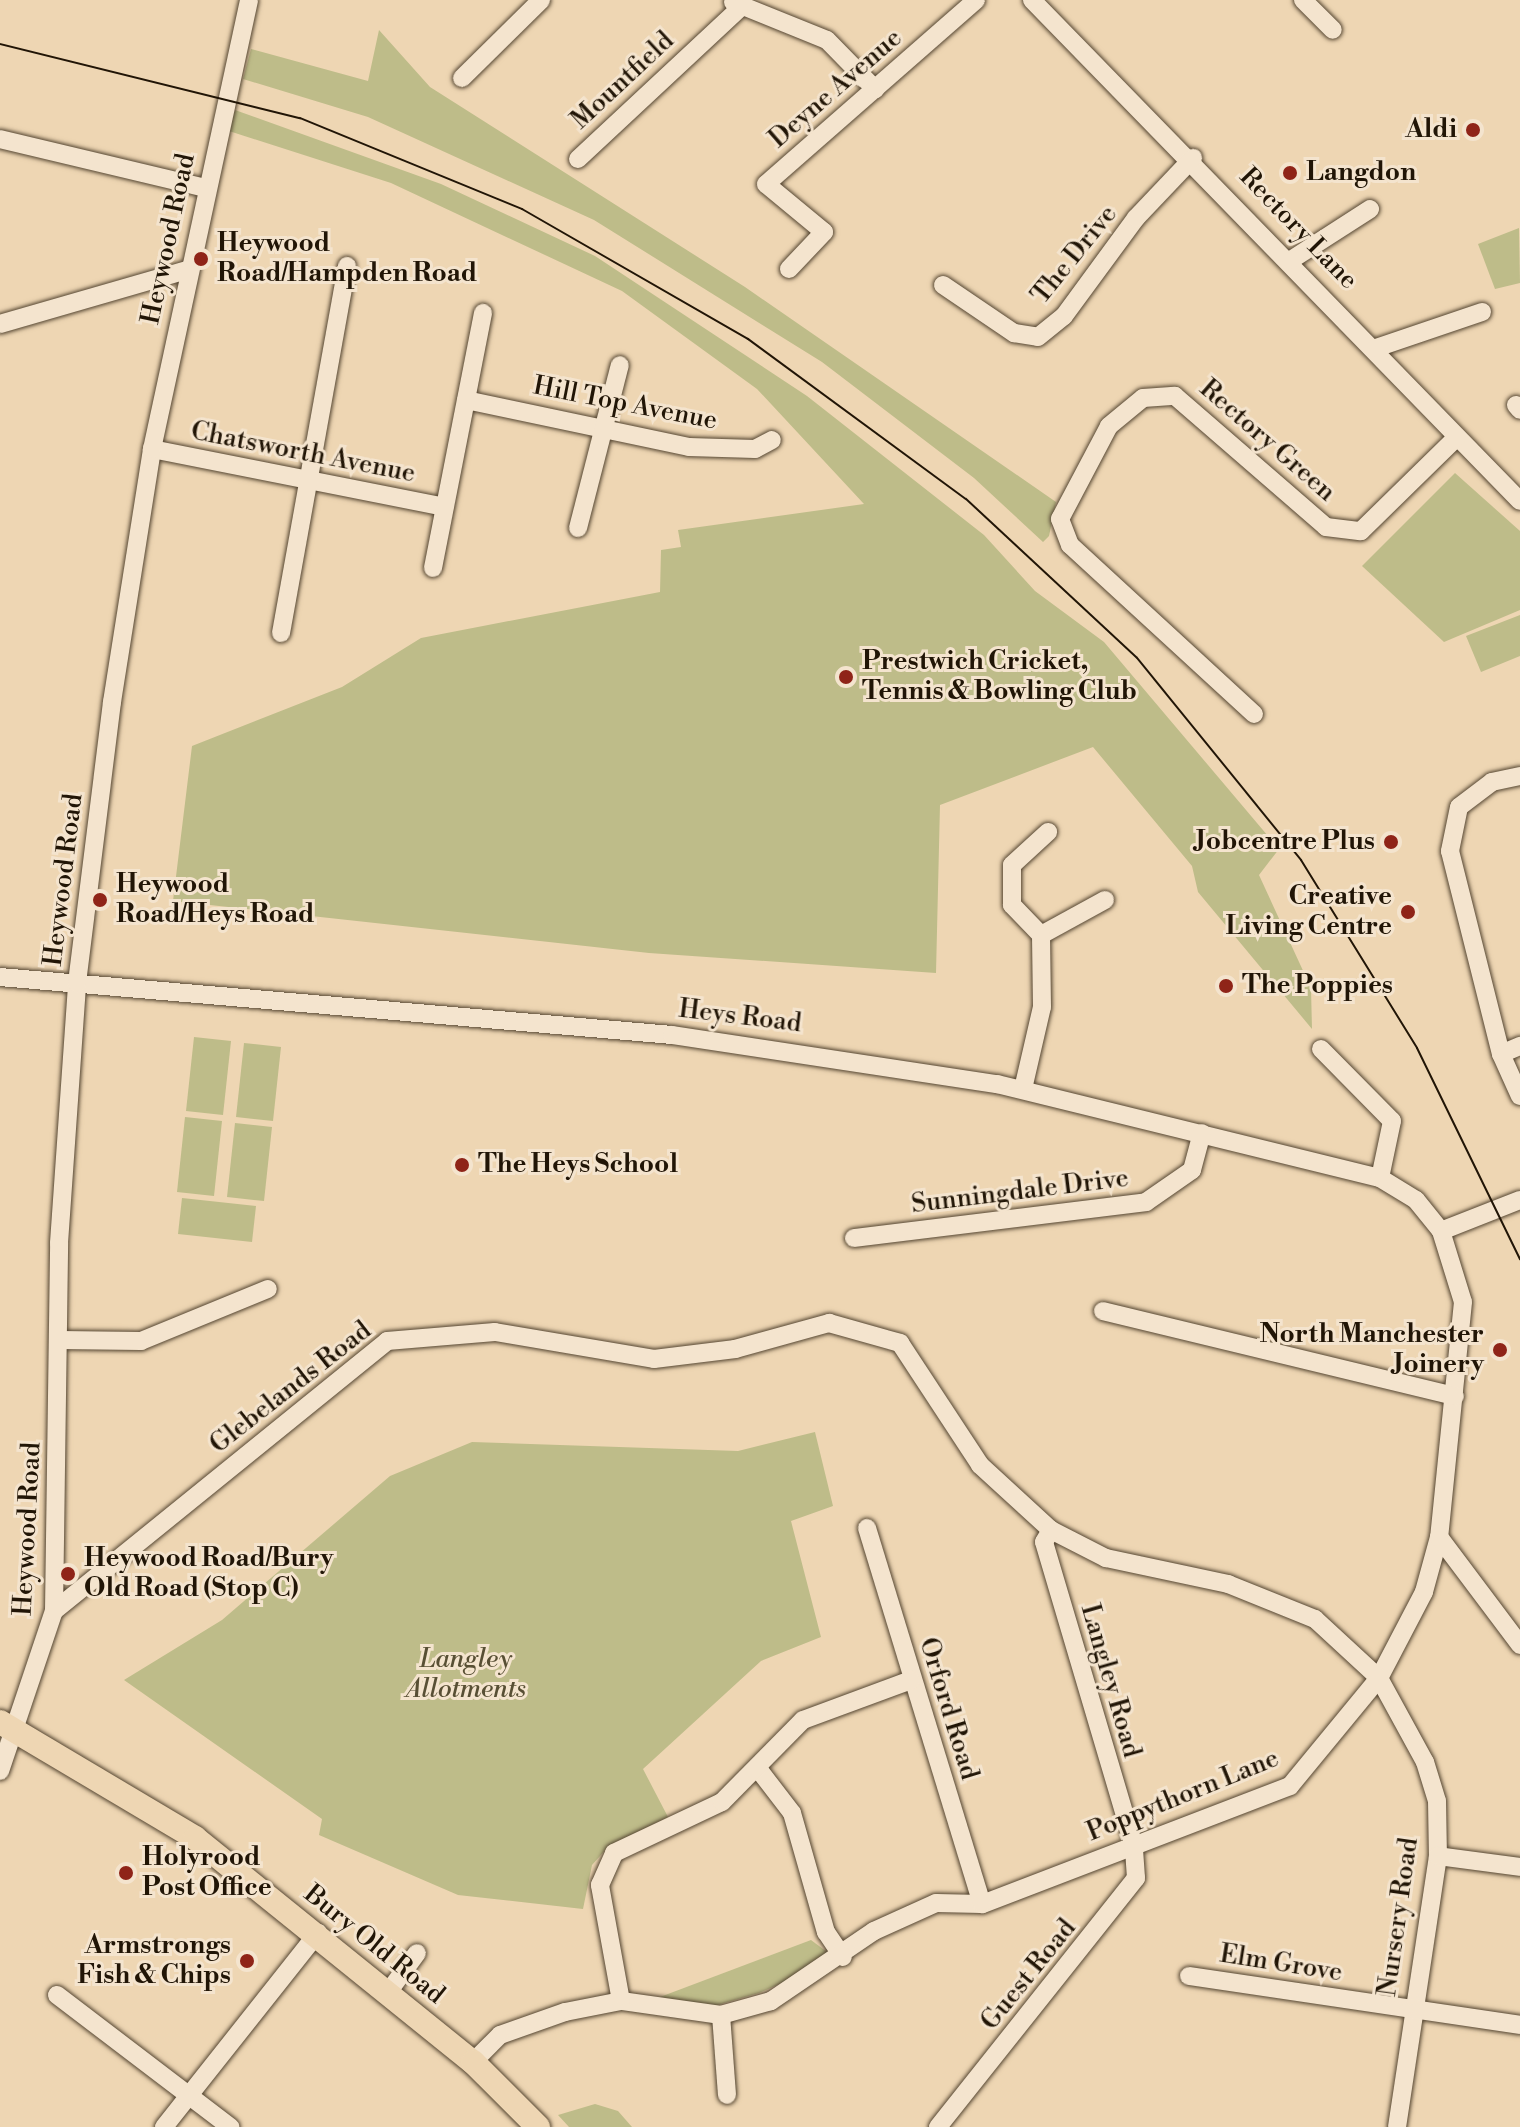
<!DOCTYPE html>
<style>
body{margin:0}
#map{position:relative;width:1520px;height:2127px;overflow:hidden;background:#eed6b3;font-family:"Libre Bodoni",serif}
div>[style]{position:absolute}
.green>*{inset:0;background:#bebc89}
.roads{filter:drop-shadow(0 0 2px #544531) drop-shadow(0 0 2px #544531)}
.minor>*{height:18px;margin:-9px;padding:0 9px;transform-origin:9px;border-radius:9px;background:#f4e4ce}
.major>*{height:24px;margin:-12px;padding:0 12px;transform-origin:12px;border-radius:12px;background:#eed6b3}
.tram>*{height:2px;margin:-1px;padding:0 1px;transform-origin:1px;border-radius:1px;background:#211506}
.dots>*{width:22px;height:22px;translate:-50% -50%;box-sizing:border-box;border:4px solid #f4e4ce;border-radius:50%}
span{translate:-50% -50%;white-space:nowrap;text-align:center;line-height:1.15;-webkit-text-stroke:6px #f4e4ce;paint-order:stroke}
.street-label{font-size:26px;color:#211506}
.poi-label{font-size:26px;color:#211506;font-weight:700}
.right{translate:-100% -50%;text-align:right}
.left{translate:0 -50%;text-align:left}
.park-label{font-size:26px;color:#584f34;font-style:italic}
</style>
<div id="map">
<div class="green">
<div style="clip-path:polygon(379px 30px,430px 87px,745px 287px,1056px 502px,1049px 536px,1043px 542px,974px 478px,822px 362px,594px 220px,368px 117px,243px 79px,251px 49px,368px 81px)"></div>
<div style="clip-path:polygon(235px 110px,441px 184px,595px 256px,807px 396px,984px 535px,1035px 591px,1104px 642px,1279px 849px,1259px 875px,1311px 988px,1312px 1029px,1198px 892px,1192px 866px,1093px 747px,940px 805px,936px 973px,649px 953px,173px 901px,192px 746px,342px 687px,421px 638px,660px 592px,661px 550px,681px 547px,678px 530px,864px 504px,757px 389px,622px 291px,391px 183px,229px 131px)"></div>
<div style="clip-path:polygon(1519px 228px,1520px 283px,1495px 289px,1478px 244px)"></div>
<div style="clip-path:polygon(1455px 473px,1520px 531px,1520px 610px,1444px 642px,1362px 566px)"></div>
<div style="clip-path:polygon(1520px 615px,1520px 656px,1481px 672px,1466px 636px)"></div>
<div style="clip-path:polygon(194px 1037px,231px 1041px,223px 1115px,186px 1111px)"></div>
<div style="clip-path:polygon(244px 1043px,281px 1047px,273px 1121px,236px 1117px)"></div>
<div style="clip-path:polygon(185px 1117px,222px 1121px,214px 1196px,177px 1192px)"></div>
<div style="clip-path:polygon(235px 1123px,272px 1127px,264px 1201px,227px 1197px)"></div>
<div style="clip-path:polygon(182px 1198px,256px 1206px,252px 1242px,178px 1234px)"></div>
<div style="clip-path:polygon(815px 1432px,833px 1506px,791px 1521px,821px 1637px,761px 1661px,643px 1769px,668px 1817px,608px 1847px,592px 1865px,583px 1909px,458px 1895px,319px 1835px,322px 1819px,124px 1680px,222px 1620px,390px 1476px,472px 1442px,738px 1451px)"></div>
<div style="clip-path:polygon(811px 1940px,827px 1952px,811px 1970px,759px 1993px,714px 2006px,660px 1997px)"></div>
<div style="clip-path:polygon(595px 2104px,618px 2111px,632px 2127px,569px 2127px,558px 2115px)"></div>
</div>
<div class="roads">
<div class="minor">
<div style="left:1032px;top:0;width:699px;rotate:45.75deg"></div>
<div style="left:1303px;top:0;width:42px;rotate:45deg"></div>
<div style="left:733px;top:2px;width:101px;rotate:22deg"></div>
<div style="left:827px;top:40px;width:69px;rotate:45.6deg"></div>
<div style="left:462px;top:78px;width:111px;rotate:-44.6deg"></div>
<div style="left:0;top:139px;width:212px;rotate:13.4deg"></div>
<div style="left:578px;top:159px;width:220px;rotate:-43deg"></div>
<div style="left:1291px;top:260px;width:94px;rotate:-32.8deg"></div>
<div style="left:789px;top:269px;width:51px;rotate:-46.6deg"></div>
<div style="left:824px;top:232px;width:75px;rotate:-140.4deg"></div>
<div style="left:766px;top:184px;width:279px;rotate:-41.2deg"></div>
<div style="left:943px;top:285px;width:86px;rotate:34.1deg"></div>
<div style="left:1014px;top:333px;width:24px;rotate:9deg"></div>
<div style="left:1038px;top:337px;width:33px;rotate:-39deg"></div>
<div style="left:1064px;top:316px;width:122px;rotate:-53.7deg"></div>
<div style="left:1136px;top:218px;width:83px;rotate:-46.5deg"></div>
<div style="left:0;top:324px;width:195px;rotate:-16.1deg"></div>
<div style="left:1376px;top:348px;width:112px;rotate:-18.8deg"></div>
<div style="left:466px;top:400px;width:228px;rotate:11.9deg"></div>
<div style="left:689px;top:447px;width:66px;rotate:1.7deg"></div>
<div style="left:755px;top:449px;width:19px;rotate:-28deg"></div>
<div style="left:1516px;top:405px;width:6px;rotate:51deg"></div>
<div style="left:152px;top:449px;width:298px;rotate:11.2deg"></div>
<div style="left:578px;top:528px;width:168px;rotate:-75.6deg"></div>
<div style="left:433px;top:568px;width:260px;rotate:-78.9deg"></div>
<div style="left:281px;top:633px;width:373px;rotate:-79.8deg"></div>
<div style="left:1254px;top:714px;width:250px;rotate:-137.4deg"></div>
<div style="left:1070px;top:545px;width:28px;rotate:-111deg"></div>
<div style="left:1060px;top:519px;width:105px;rotate:-62.2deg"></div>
<div style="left:1109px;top:426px;width:44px;rotate:-39.5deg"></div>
<div style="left:1143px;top:398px;width:32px;rotate:-4deg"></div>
<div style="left:1175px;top:396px;width:200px;rotate:40.9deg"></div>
<div style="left:1326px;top:527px;width:35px;rotate:7deg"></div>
<div style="left:1361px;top:531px;width:134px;rotate:-44.4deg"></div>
<div style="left:1520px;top:776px;width:29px;rotate:168deg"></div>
<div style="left:1492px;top:782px;width:41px;rotate:142.9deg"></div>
<div style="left:1459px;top:807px;width:45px;rotate:101.6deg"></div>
<div style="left:1450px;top:851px;width:209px;rotate:75.9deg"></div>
<div style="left:1501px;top:1054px;width:46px;rotate:65.7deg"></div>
<div style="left:1041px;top:935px;width:73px;rotate:-28.7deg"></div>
<div style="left:0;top:977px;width:674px;rotate:4.93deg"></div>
<div style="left:672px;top:1035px;width:329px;rotate:8.6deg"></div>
<div style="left:997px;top:1084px;width:394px;rotate:13.8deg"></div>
<div style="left:1380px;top:1178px;width:42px;rotate:31.4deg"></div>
<div style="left:1416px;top:1200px;width:40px;rotate:51deg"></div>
<div style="left:1441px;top:1231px;width:74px;rotate:72.8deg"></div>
<div style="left:1463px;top:1302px;width:236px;rotate:95.8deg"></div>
<div style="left:1439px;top:1537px;width:57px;rotate:105.3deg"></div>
<div style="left:1424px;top:1592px;width:97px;rotate:117.6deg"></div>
<div style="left:1379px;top:1678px;width:140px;rotate:129.5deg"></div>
<div style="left:1290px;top:1786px;width:330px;rotate:159deg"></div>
<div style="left:982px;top:1904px;width:46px;rotate:-178.8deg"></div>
<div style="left:936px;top:1903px;width:68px;rotate:155.7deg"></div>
<div style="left:874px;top:1931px;width:125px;rotate:145.8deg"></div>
<div style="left:771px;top:2001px;width:52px;rotate:164.4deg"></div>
<div style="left:721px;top:2015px;width:101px;rotate:-172deg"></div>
<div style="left:621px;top:2001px;width:57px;rotate:168.9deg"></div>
<div style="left:565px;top:2012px;width:69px;rotate:160.5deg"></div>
<div style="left:500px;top:2035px;width:38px;rotate:135deg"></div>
<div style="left:1321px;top:1049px;width:101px;rotate:45.4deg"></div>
<div style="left:1392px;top:1121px;width:58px;rotate:101.9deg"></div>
<div style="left:1501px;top:1054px;width:21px;rotate:-23deg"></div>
<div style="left:1023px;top:1089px;width:84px;rotate:-77deg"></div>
<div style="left:1042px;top:1007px;width:72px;rotate:-90.8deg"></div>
<div style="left:1041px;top:935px;width:42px;rotate:-134deg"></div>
<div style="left:1012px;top:905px;width:40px;rotate:-90deg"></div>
<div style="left:1012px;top:865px;width:49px;rotate:-42.5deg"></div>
<div style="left:1441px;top:1231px;width:85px;rotate:-21.4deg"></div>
<div style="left:854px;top:1238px;width:294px;rotate:-7deg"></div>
<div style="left:1146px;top:1202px;width:56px;rotate:-34.8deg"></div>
<div style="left:1192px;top:1170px;width:38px;rotate:-75deg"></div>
<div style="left:1103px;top:1311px;width:362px;rotate:13.6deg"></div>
<div style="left:60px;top:1340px;width:81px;rotate:0.7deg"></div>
<div style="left:141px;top:1341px;width:137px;rotate:-22.3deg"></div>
<div style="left:867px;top:1528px;width:393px;rotate:73deg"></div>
<div style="left:1439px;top:1537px;width:135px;rotate:53.1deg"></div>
<div style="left:54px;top:1611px;width:429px;rotate:-39deg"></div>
<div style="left:387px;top:1341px;width:108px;rotate:-4.8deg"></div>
<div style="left:495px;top:1332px;width:161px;rotate:9.6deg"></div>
<div style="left:654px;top:1359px;width:82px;rotate:-7deg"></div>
<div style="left:735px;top:1349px;width:98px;rotate:-15.5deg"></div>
<div style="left:829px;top:1323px;width:74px;rotate:15.7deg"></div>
<div style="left:900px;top:1343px;width:146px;rotate:56.7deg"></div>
<div style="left:980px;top:1465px;width:96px;rotate:42.5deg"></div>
<div style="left:1051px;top:1530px;width:62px;rotate:27deg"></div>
<div style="left:1106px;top:1558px;width:125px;rotate:12deg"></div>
<div style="left:1228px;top:1584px;width:94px;rotate:21.9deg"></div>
<div style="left:1315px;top:1619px;width:87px;rotate:42.7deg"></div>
<div style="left:1379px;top:1678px;width:96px;rotate:61.3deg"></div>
<div style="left:1425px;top:1762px;width:41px;rotate:72.9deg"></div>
<div style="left:1437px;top:1801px;width:55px;rotate:89deg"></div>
<div style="left:1438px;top:1856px;width:274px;rotate:98.6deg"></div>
<div style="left:759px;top:1770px;width:54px;rotate:52.5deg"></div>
<div style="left:792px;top:1813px;width:124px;rotate:74.1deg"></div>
<div style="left:826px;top:1932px;width:30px;rotate:56deg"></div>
<div style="left:0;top:1771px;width:169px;rotate:-71.4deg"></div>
<div style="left:54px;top:1611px;width:368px;rotate:-89.2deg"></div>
<div style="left:59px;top:1243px;width:261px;rotate:-86deg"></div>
<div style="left:77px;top:983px;width:283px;rotate:-82.9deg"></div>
<div style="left:112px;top:702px;width:256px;rotate:-81deg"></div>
<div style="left:152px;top:449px;width:459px;rotate:-77.8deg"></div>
<div style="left:1438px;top:1856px;width:83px;rotate:7.6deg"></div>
<div style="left:1189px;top:1976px;width:335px;rotate:8.4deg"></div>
<div style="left:389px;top:1991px;width:47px;rotate:-53.6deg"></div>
<div style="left:57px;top:1995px;width:218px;rotate:37.3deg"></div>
<div style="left:621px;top:2001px;width:118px;rotate:-100.3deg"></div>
<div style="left:600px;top:1885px;width:35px;rotate:-66deg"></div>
<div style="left:614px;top:1853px;width:119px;rotate:-25.3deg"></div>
<div style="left:722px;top:1802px;width:115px;rotate:-45.4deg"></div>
<div style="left:803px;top:1720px;width:115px;rotate:-20.3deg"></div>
<div style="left:721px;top:2015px;width:80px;rotate:85.7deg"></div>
<div style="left:164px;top:2127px;width:248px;rotate:-51.6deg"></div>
<div style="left:938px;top:2127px;width:318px;rotate:-51.5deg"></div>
<div style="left:1136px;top:1878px;width:32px;rotate:-94deg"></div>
<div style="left:1134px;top:1846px;width:317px;rotate:-106.5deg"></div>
<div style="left:1044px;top:1542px;width:14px;rotate:-60deg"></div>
</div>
<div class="major">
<div style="left:0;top:1722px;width:227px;rotate:30.7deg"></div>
<div style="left:195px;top:1838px;width:357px;rotate:38.9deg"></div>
<div style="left:473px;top:2062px;width:92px;rotate:45deg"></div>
</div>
</div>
<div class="tram">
<div style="left:0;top:44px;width:309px;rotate:13.9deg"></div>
<div style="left:300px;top:118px;width:240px;rotate:22.3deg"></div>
<div style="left:522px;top:209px;width:261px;rotate:29.9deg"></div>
<div style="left:748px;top:339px;width:270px;rotate:36.3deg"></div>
<div style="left:966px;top:499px;width:233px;rotate:42.9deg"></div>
<div style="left:1137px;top:658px;width:260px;rotate:50.9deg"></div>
<div style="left:1301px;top:860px;width:221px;rotate:58.3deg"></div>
<div style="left:1417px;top:1048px;width:235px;rotate:64deg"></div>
</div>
<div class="dots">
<div style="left:1473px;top:130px;background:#8f2418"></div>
<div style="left:1290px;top:173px;background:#8f2418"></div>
<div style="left:201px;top:259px;background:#8f2418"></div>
<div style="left:846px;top:677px;background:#8f2418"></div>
<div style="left:1391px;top:842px;background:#8f2418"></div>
<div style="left:100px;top:900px;background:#8f2418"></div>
<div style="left:1408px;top:912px;background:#8f2418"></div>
<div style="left:1226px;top:986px;background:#8f2418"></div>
<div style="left:462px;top:1165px;background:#8f2418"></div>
<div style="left:1500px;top:1350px;background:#8f2418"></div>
<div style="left:68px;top:1574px;background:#8f2418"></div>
<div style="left:126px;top:1873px;background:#8f2418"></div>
<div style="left:247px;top:1961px;background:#8f2418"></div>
</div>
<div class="street-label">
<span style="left:623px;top:81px;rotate:-43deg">Mountfield</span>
<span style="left:836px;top:89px;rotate:-41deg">Deyne Avenue</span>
<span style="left:1298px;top:229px;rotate:46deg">Rectory Lane</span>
<span style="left:169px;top:239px;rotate:-78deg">Heywood Road</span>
<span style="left:1075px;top:255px;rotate:-51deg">The Drive</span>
<span style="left:625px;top:404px;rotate:11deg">Hill Top Avenue</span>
<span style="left:1267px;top:441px;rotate:41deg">Rectory Green</span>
<span style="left:303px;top:453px;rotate:11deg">Chatsworth Avenue</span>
<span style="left:64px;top:880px;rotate:-83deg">Heywood Road</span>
<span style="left:740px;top:1017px;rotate:7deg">Heys Road</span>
<span style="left:1020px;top:1192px;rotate:-7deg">Sunningdale Drive</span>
<span style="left:291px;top:1388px;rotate:-38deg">Glebelands Road</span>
<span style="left:28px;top:1529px;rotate:-87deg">Heywood Road</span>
<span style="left:1110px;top:1681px;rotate:74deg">Langley Road</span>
<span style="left:948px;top:1709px;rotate:73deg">Orford Road</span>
<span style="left:1183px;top:1796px;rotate:-22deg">Poppythorn Lane</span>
<span style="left:1399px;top:1917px;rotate:-82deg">Nursery Road</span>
<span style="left:374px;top:1945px;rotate:39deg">Bury Old Road</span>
<span style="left:1281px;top:1964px;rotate:9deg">Elm Grove</span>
<span style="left:1029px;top:1975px;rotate:-51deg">Guest Road</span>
</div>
<div class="poi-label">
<span class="right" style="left:1457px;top:130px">Aldi</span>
<span class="left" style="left:1306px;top:173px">Langdon</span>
<span class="left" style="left:217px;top:259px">Heywood<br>Road/Hampden Road</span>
<span class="left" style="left:862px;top:677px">Prestwich Cricket,<br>Tennis &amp; Bowling Club</span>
<span class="right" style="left:1375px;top:842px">Jobcentre Plus</span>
<span class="left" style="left:116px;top:900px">Heywood<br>Road/Heys Road</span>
<span class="right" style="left:1392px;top:912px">Creative<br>Living Centre</span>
<span class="left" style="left:1242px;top:986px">The Poppies</span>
<span class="left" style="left:478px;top:1165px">The Heys School</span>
<span class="right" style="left:1484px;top:1350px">North Manchester<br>Joinery</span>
<span class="left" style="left:84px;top:1574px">Heywood Road/Bury<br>Old Road (Stop C)</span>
<span class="left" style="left:142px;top:1873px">Holyrood<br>Post Office</span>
<span class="right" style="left:231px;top:1961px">Armstrongs<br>Fish &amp; Chips</span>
</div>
<div class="park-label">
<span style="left:466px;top:1675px">Langley<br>Allotments</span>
</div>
</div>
